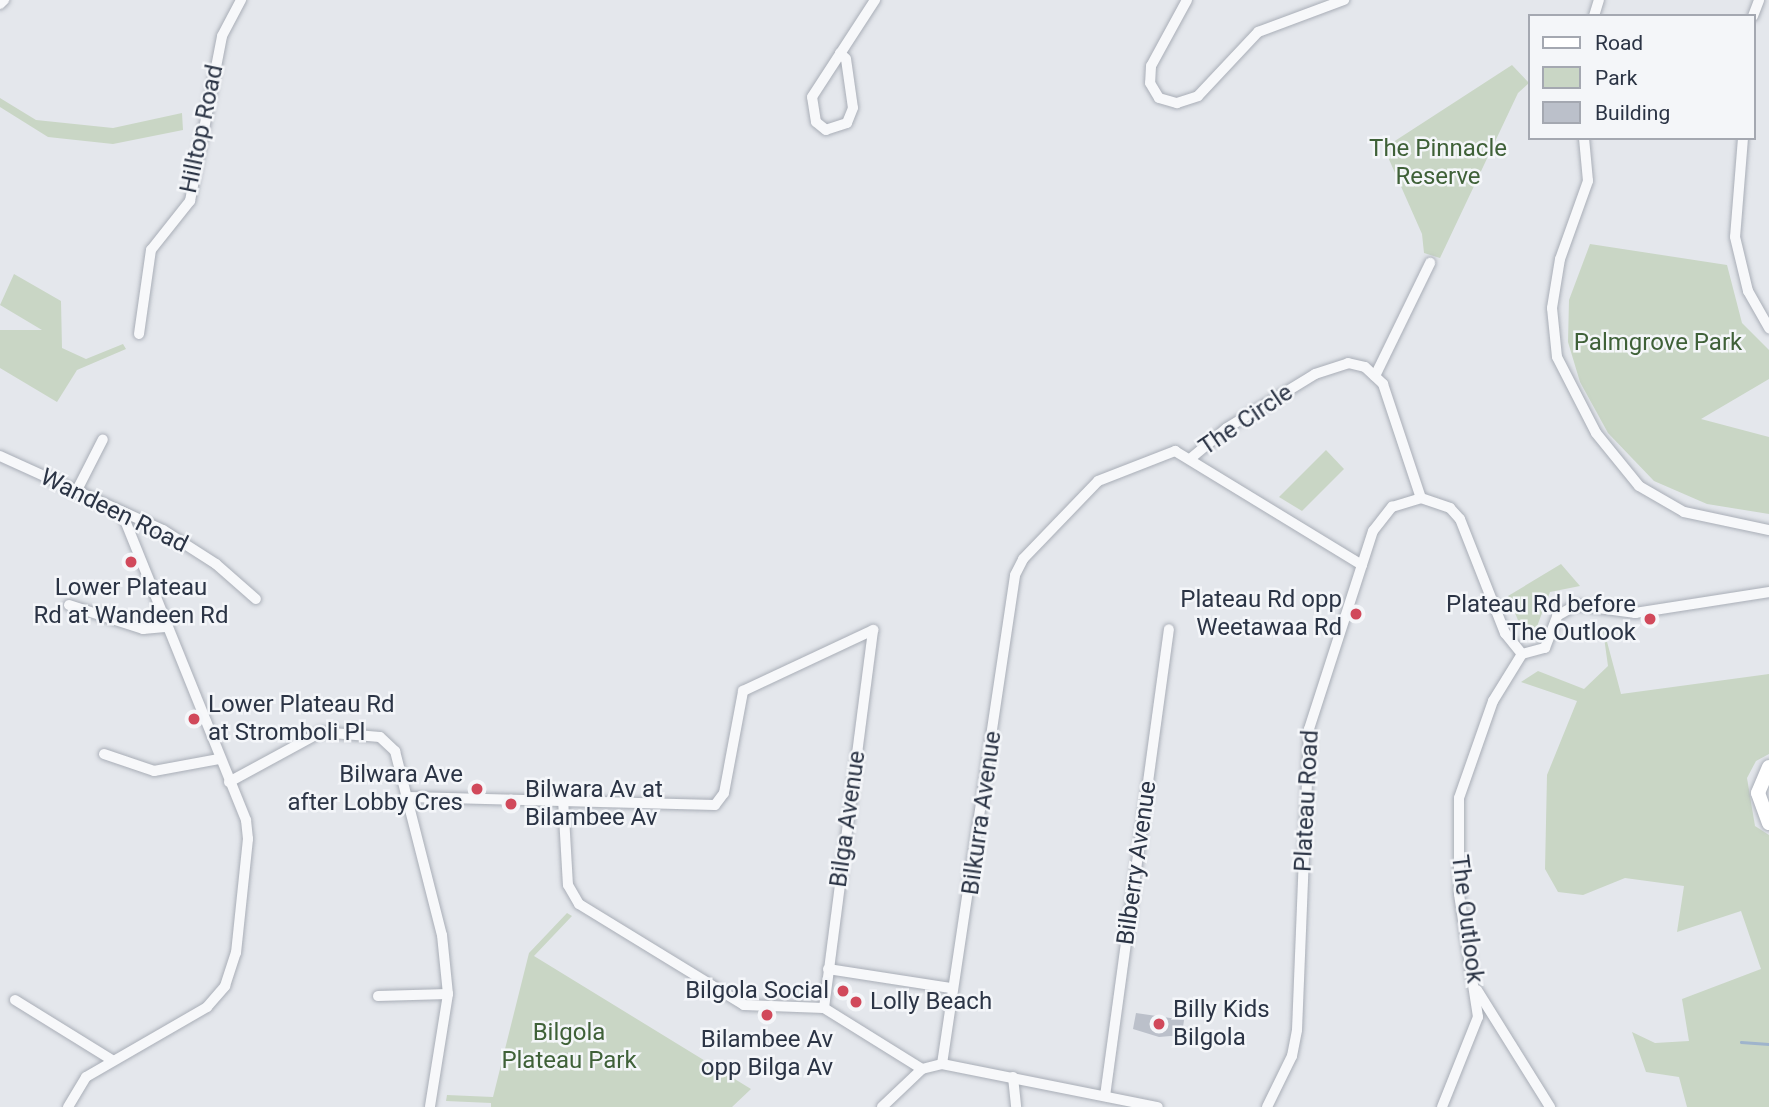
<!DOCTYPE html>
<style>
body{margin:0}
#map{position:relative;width:1769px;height:1107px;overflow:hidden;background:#e4e7ec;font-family:Roboto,sans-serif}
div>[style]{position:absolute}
.green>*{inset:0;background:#c9d6c5}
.stream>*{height:2.5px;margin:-1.25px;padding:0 1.25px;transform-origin:1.25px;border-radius:1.25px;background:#9fb4cc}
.building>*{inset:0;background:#bbc0ca}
.roads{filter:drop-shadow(0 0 2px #a9aeb7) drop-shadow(0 0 2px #a9aeb7)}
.minor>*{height:10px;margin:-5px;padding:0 5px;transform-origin:5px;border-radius:5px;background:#f7f8fa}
.major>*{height:14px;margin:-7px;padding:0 7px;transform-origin:7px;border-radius:7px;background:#fff}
.dots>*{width:19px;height:19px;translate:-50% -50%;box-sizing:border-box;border:4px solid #f4f6f9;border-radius:50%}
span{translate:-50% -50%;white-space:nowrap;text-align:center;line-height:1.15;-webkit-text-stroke:5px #f4f6f9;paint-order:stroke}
.street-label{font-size:24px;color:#2b3445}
.park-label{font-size:24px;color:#3f6138}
.poi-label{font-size:24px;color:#2b3445}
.right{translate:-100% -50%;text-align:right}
.left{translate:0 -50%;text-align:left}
.legend{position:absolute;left:1528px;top:14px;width:228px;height:126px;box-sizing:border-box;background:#f4f6f9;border:2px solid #a4a8b1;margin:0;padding:9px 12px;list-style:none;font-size:21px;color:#2b3445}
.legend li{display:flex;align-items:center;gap:14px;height:35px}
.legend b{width:35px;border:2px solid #a4a8b1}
</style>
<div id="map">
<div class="green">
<div style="clip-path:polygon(1512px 65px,1529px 83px,1518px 93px,1440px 258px,1424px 253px,1422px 234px,1384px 148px)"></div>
<div style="clip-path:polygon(0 98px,36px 120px,113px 128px,182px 113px,183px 130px,113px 144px,48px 137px,0 107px)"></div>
<div style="clip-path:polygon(1590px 244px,1727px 265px,1742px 323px,1769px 350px,1769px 379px,1701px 419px,1769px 437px,1769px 514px,1707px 504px,1654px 481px,1608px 433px,1580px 382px,1568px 342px,1569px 300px)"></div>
<div style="clip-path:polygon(14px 274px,61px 301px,62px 348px,86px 359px,123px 344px,126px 349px,77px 370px,57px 402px,0 368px,0 330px,42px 330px,0 305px)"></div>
<div style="clip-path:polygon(1326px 450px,1344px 469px,1302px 511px,1279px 497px)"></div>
<div style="clip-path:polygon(1561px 564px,1580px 586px,1550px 592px,1536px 629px,1522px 630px,1508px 596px)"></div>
<div style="clip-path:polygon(1602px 623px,1621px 694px,1769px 674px,1769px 754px,1756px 761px,1747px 778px,1755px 826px,1769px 835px,1769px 1107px,1687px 1107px,1679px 1077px,1646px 1072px,1632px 1032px,1655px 1043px,1689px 1041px,1682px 999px,1761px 969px,1741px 911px,1677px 932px,1684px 886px,1625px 878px,1583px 895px,1558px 892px,1545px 869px,1547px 775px,1577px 701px,1521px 682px,1538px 671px,1584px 689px,1608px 666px)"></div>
<div style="clip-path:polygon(567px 913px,572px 916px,534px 956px,751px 1089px,732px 1107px,491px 1107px,491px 1103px,446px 1101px,447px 1095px,493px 1097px,529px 953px)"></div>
</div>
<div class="stream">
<div style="left:1741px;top:1042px;width:28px;rotate:4deg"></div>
</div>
<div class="building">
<div style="clip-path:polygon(1136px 1013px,1184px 1020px,1182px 1035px,1159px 1037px,1133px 1029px)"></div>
</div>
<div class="roads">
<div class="minor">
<div style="left:1187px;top:0;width:75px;rotate:118.6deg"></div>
<div style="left:1151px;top:66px;width:17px;rotate:93deg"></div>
<div style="left:1150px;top:83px;width:17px;rotate:59deg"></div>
<div style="left:1159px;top:98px;width:19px;rotate:16deg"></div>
<div style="left:1177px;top:103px;width:22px;rotate:-18deg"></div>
<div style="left:1198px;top:96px;width:88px;rotate:-46.8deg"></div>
<div style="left:1258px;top:32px;width:92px;rotate:-20.4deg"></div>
<div style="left:0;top:4px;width:6px;rotate:-45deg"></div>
<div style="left:1594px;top:16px;width:17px;rotate:-73deg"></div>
<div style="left:1753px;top:16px;width:17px;rotate:-69deg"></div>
<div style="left:840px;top:53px;width:8px;rotate:45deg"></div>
<div style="left:846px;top:59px;width:49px;rotate:81.9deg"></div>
<div style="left:853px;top:108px;width:16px;rotate:112deg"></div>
<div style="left:847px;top:123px;width:22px;rotate:162deg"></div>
<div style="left:826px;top:130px;width:13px;rotate:-141deg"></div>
<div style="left:816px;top:122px;width:25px;rotate:-99deg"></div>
<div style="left:812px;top:97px;width:116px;rotate:-57deg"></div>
<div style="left:1584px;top:138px;width:43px;rotate:84.7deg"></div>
<div style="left:1588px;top:181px;width:83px;rotate:109.7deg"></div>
<div style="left:1560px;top:259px;width:50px;rotate:99.3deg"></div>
<div style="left:1552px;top:308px;width:49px;rotate:84.2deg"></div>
<div style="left:1557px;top:357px;width:85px;rotate:62.8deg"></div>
<div style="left:1596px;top:433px;width:68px;rotate:50.9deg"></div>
<div style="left:1639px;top:486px;width:52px;rotate:30deg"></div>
<div style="left:1684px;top:512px;width:87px;rotate:12deg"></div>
<div style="left:1743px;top:138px;width:99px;rotate:94.6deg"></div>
<div style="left:1735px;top:237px;width:56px;rotate:76.5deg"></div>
<div style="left:1748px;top:291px;width:43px;rotate:60.4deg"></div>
<div style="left:139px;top:334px;width:85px;rotate:-81.9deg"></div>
<div style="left:151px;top:250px;width:63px;rotate:-51.5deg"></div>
<div style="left:190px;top:201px;width:168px;rotate:-79deg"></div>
<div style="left:222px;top:36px;width:41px;rotate:-62.2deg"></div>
<div style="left:1375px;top:376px;width:126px;rotate:-64deg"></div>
<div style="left:0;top:456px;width:179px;rotate:24.4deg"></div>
<div style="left:163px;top:530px;width:63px;rotate:32.7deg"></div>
<div style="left:216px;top:564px;width:53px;rotate:41.2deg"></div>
<div style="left:1190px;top:459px;width:48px;rotate:-40deg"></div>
<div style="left:1227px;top:428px;width:103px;rotate:-31.5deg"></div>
<div style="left:1315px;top:374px;width:35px;rotate:-18deg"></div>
<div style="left:1348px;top:363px;width:17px;rotate:13deg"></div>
<div style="left:1365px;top:367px;width:25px;rotate:43deg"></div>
<div style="left:1383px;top:384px;width:120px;rotate:71.6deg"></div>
<div style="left:76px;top:492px;width:59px;rotate:-63deg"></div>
<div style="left:69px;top:605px;width:78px;rotate:18deg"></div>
<div style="left:143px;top:629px;width:22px;rotate:-5deg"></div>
<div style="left:104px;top:754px;width:53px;rotate:18.8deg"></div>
<div style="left:154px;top:771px;width:66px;rotate:-10.5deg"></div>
<div style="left:229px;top:782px;width:105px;rotate:-28.5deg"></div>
<div style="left:321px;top:732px;width:59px;rotate:4.8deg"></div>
<div style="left:380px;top:737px;width:21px;rotate:43deg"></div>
<div style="left:395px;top:751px;width:190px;rotate:75.7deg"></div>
<div style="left:442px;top:935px;width:59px;rotate:84.2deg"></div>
<div style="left:448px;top:994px;width:114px;rotate:99.1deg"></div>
<div style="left:409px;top:797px;width:306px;rotate:1.5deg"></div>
<div style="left:715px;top:805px;width:15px;rotate:-53deg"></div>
<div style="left:724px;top:793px;width:104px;rotate:-79.4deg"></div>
<div style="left:743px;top:691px;width:144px;rotate:-25.1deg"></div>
<div style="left:563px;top:799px;width:86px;rotate:86.7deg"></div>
<div style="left:568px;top:885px;width:22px;rotate:60deg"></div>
<div style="left:579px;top:904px;width:193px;rotate:31.5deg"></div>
<div style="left:744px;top:1005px;width:80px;rotate:2.1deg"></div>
<div style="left:824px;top:1008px;width:115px;rotate:31.9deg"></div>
<div style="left:828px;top:969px;width:124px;rotate:8.8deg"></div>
<div style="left:1477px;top:990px;width:138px;rotate:58deg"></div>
<div style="left:378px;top:996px;width:70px;rotate:-1.6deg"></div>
<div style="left:15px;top:1000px;width:114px;rotate:31.7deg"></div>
<div style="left:824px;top:1008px;width:381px;rotate:-82.6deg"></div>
<div style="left:942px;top:1064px;width:494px;rotate:-81.5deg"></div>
<div style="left:1015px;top:575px;width:18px;rotate:-63deg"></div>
<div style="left:1023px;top:559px;width:108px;rotate:-46.1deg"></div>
<div style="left:1098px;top:481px;width:83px;rotate:-21.3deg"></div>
<div style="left:1175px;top:451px;width:219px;rotate:31.4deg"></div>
<div style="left:1013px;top:1077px;width:30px;rotate:84deg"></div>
<div style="left:1105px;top:1096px;width:471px;rotate:-82.2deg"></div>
<div style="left:68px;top:1107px;width:35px;rotate:-59deg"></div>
<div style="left:86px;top:1077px;width:140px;rotate:-30deg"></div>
<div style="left:207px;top:1007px;width:28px;rotate:-49deg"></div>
<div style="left:225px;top:986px;width:35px;rotate:-72deg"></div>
<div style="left:236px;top:953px;width:115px;rotate:-84deg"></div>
<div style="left:248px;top:839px;width:19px;rotate:-96deg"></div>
<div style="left:246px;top:820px;width:328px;rotate:-112deg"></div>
<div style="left:882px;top:1107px;width:55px;rotate:-43.5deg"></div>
<div style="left:922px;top:1069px;width:21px;rotate:-14deg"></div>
<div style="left:942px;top:1064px;width:220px;rotate:11.3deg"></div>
<div style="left:1267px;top:1107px;width:57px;rotate:-63.9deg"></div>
<div style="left:1292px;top:1056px;width:26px;rotate:-79deg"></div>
<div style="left:1297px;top:1030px;width:301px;rotate:-87.7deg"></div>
<div style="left:1309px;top:729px;width:208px;rotate:-72.1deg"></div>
<div style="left:1373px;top:531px;width:31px;rotate:-52deg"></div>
<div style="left:1392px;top:507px;width:30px;rotate:-17deg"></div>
<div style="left:1421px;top:498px;width:31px;rotate:19deg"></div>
<div style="left:1450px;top:508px;width:15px;rotate:48deg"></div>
<div style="left:1460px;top:519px;width:123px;rotate:68.5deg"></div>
<div style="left:1505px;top:633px;width:27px;rotate:51deg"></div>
<div style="left:1522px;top:654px;width:24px;rotate:-15deg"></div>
<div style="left:1545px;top:648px;width:34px;rotate:-69deg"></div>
<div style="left:1557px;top:616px;width:22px;rotate:-30deg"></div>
<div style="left:1576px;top:605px;width:60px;rotate:7.7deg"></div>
<div style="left:1635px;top:613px;width:136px;rotate:-8.9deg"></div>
<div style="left:1442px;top:1107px;width:97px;rotate:-68.2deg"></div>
<div style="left:1478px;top:1017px;width:124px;rotate:-98.8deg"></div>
<div style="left:1459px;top:894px;width:96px;rotate:-90deg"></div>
<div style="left:1459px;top:798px;width:103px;rotate:-70.7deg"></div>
<div style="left:1493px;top:701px;width:55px;rotate:-58.3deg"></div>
</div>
<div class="major">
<div style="left:1769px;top:767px;width:28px;rotate:113deg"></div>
<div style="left:1758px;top:793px;width:32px;rotate:70deg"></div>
</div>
</div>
<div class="dots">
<div style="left:131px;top:562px;background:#d1495b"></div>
<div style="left:1356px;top:614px;background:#d1495b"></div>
<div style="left:1650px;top:619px;background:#d1495b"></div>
<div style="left:194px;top:719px;background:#d1495b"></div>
<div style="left:477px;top:789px;background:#d1495b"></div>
<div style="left:511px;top:804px;background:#d1495b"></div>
<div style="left:843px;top:991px;background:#d1495b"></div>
<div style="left:856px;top:1002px;background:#d1495b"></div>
<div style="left:767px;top:1015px;background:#d1495b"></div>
<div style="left:1159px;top:1024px;background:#d1495b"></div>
</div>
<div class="street-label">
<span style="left:202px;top:129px;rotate:-78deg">Hilltop Road</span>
<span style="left:1246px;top:420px;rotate:-34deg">The Circle</span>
<span style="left:114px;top:511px;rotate:26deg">Wandeen Road</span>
<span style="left:1307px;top:801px;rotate:-87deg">Plateau Road</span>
<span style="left:982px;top:813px;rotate:-82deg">Bilkurra Avenue</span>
<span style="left:848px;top:819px;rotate:-82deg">Bilga Avenue</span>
<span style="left:1137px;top:863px;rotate:-82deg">Bilberry Avenue</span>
<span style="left:1467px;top:919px;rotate:83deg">The Outlook</span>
</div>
<div class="park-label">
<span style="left:1438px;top:163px">The Pinnacle<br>Reserve</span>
<span style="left:1658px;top:343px">Palmgrove Park</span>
<span style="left:569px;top:1047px">Bilgola<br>Plateau Park</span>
</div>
<div class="poi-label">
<span style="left:131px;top:602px">Lower Plateau<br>Rd at Wandeen Rd</span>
<span class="right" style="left:1342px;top:614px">Plateau Rd opp<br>Weetawaa Rd</span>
<span class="right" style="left:1636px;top:619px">Plateau Rd before<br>The Outlook</span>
<span class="left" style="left:208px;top:719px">Lower Plateau Rd<br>at Stromboli Pl</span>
<span class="right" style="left:463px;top:789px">Bilwara Ave<br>after Lobby Cres</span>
<span class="left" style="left:525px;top:804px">Bilwara Av at<br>Bilambee Av</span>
<span class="right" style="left:829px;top:991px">Bilgola Social</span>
<span class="left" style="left:870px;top:1002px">Lolly Beach</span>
<span class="left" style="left:1173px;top:1024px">Billy Kids<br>Bilgola</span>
<span style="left:767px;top:1054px">Bilambee Av<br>opp Bilga Av</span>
</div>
<ul class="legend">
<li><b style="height:9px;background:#fff"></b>Road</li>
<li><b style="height:19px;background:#c9d6c5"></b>Park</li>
<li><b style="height:19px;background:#bbc0ca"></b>Building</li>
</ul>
</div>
